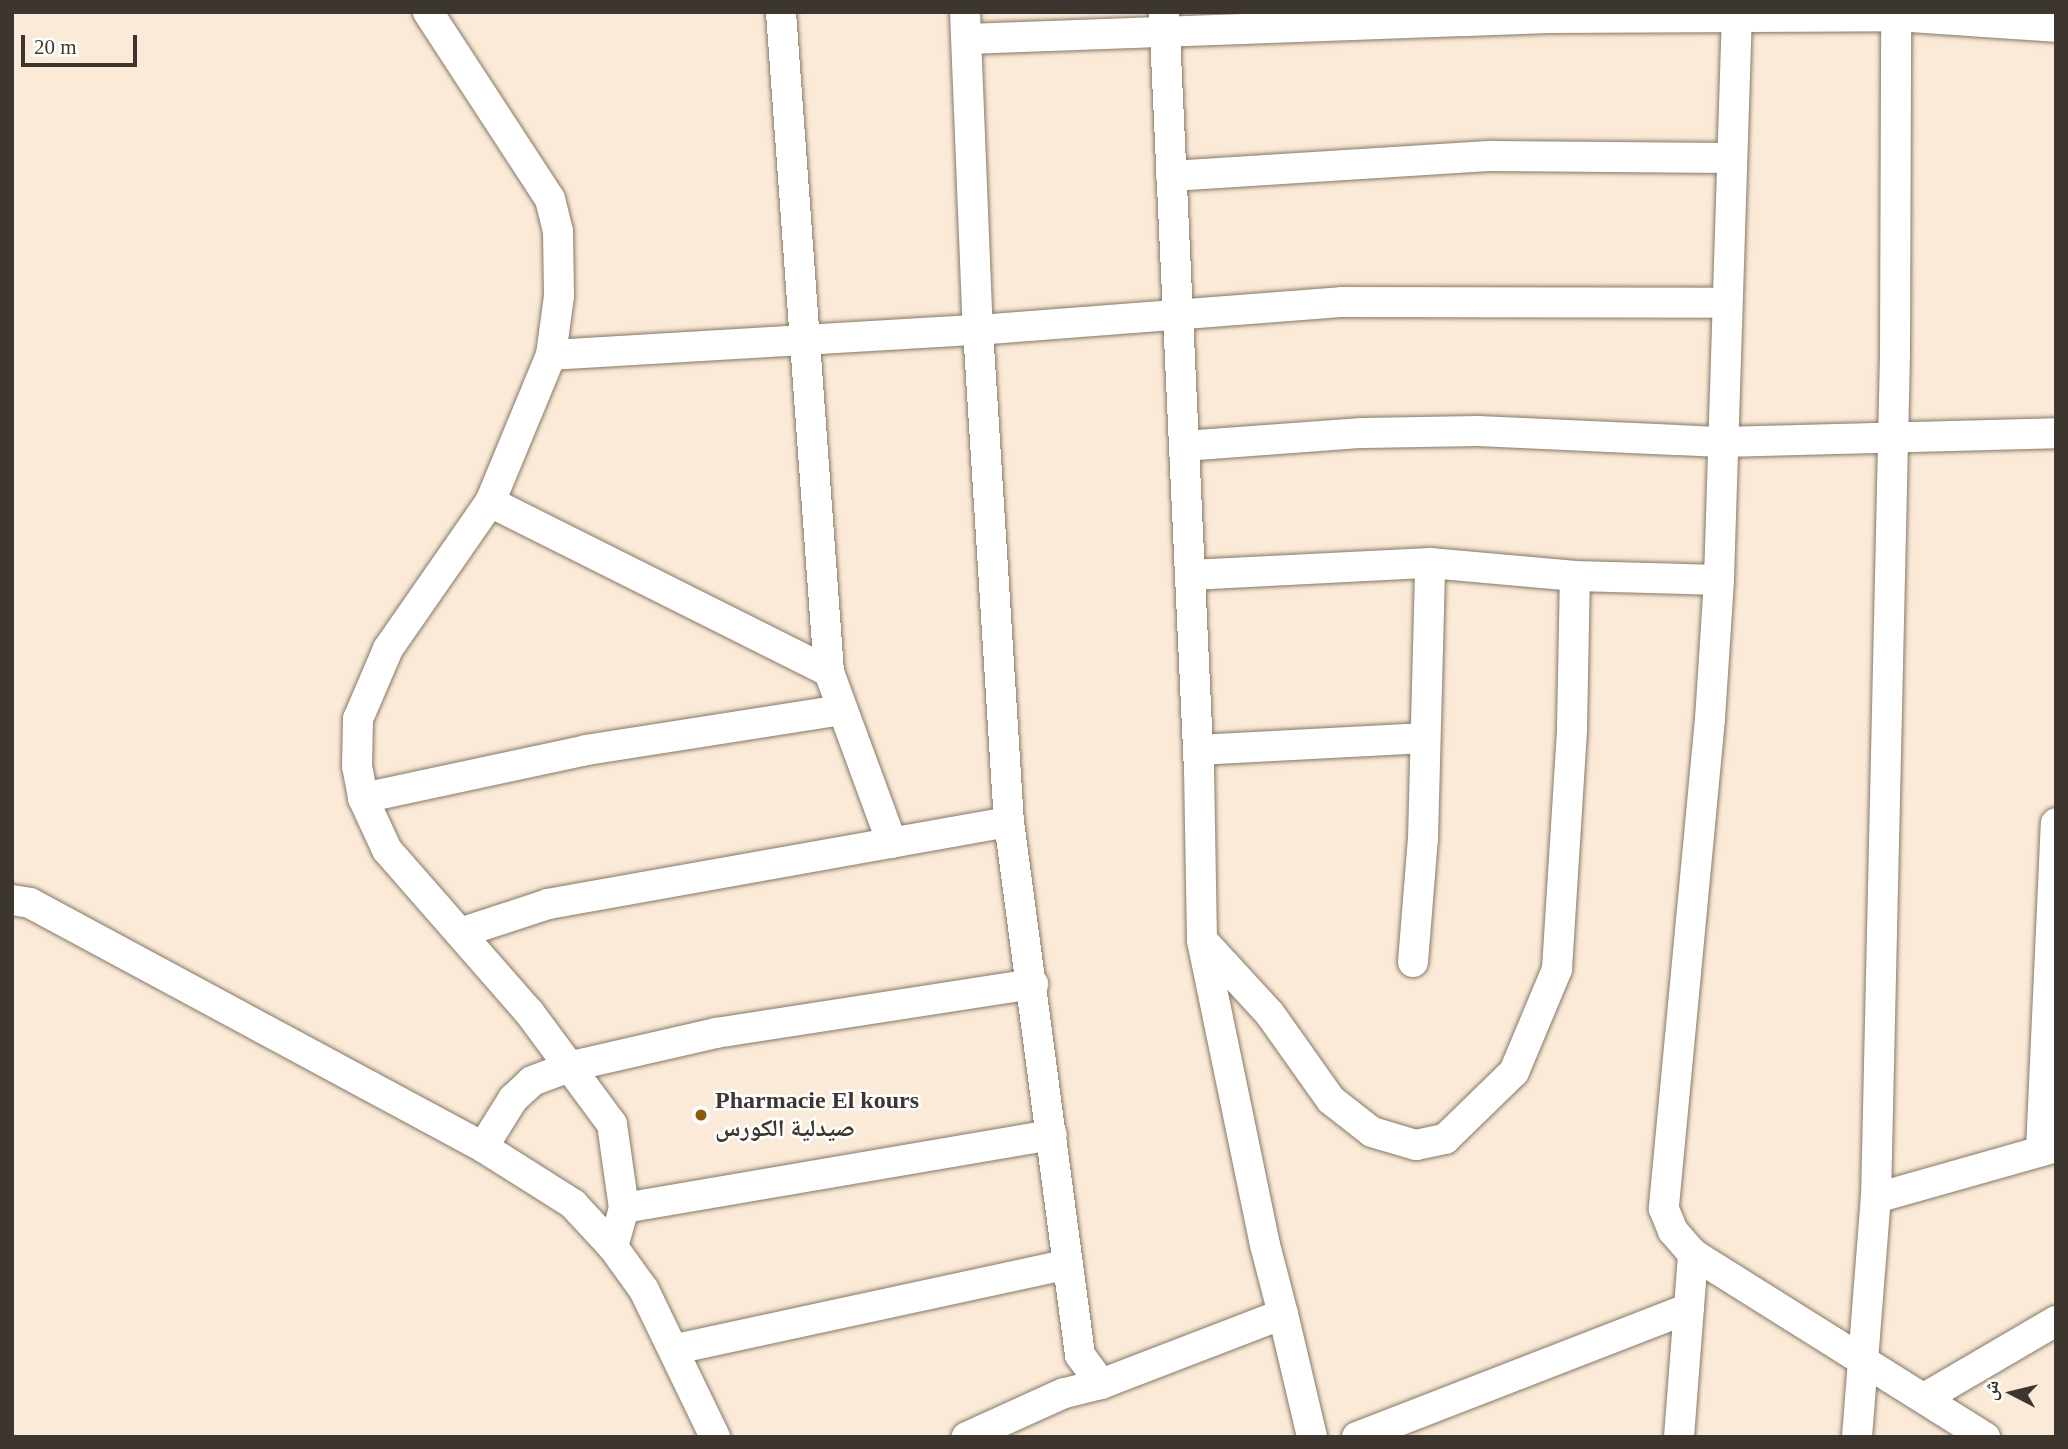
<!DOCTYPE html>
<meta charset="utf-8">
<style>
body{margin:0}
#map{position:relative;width:2068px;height:1449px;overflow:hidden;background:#faead7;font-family:"Times New Roman","Noto Naskh Arabic",serif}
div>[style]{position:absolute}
.roads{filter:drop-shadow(0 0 2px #867867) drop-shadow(0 0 2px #867867)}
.minor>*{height:30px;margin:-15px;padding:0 15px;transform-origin:15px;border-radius:15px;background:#fff}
.dots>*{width:19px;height:19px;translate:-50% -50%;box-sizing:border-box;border:4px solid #fff;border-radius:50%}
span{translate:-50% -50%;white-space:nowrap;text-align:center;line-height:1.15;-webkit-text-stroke:5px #fff;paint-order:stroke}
.poi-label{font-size:24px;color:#3c362e;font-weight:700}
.left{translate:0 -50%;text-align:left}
.frame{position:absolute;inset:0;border:14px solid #3c362e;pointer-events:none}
.north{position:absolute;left:1977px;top:1358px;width:70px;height:70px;-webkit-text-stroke:5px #fff;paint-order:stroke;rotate:277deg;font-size:19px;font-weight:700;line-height:28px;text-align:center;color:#3c362e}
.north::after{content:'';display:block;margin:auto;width:24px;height:32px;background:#3c362e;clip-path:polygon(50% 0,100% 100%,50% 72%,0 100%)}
.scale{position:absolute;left:21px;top:35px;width:116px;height:32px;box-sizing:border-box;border:4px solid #3c362e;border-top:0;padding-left:9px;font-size:21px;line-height:24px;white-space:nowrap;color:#3c362e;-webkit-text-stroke:5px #fff;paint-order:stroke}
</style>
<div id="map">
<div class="roads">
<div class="minor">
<div style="left:428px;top:12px;width:223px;rotate:56.9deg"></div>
<div style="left:550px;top:199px;width:33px;rotate:76deg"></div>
<div style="left:558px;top:231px;width:65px;rotate:89.1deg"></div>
<div style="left:559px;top:296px;width:60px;rotate:97.7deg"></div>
<div style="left:551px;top:355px;width:159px;rotate:112.5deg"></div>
<div style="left:490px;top:502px;width:179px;rotate:124.8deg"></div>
<div style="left:388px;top:649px;width:76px;rotate:113.2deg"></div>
<div style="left:358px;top:719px;width:47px;rotate:91.2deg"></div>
<div style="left:357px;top:766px;width:33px;rotate:79deg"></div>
<div style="left:363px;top:798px;width:57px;rotate:65.2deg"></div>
<div style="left:387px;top:850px;width:215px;rotate:48.8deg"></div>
<div style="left:529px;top:1012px;width:139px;rotate:53.5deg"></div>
<div style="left:612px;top:1124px;width:85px;rotate:81.9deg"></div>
<div style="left:624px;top:1208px;width:41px;rotate:105.8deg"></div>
<div style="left:781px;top:12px;width:662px;rotate:85.84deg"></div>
<div style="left:829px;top:672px;width:182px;rotate:69.8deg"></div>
<div style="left:965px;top:12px;width:318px;rotate:87.7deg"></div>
<div style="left:978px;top:330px;width:493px;rotate:86.4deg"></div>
<div style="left:1009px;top:822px;width:538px;rotate:82.41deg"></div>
<div style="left:1080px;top:1355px;width:36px;rotate:54deg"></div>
<div style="left:1101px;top:1384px;width:38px;rotate:166deg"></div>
<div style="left:1064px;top:1393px;width:107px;rotate:155.6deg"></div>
<div style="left:1737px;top:12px;width:568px;rotate:91.82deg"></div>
<div style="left:1719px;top:580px;width:139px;rotate:93.7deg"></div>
<div style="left:1710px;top:719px;width:492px;rotate:95.4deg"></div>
<div style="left:1664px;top:1209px;width:24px;rotate:68deg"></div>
<div style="left:1673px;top:1231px;width:30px;rotate:49deg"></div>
<div style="left:1693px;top:1254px;width:345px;rotate:32.1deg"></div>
<div style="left:967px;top:39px;width:582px;rotate:-2.07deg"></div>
<div style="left:1549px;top:18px;width:347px;rotate:-0.3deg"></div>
<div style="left:1896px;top:16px;width:160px;rotate:3.9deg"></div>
<div style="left:1171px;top:176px;width:322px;rotate:-3.6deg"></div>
<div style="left:1492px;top:156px;width:239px;rotate:0.5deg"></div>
<div style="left:551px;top:355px;width:428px;rotate:-3.4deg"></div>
<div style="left:978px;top:330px;width:365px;rotate:-4.4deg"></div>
<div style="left:1342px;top:302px;width:385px;rotate:0.1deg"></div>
<div style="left:1184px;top:446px;width:179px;rotate:-4.2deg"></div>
<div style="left:1363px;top:433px;width:115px;rotate:-1deg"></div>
<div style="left:1478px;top:431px;width:245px;rotate:2.6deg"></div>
<div style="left:1723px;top:442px;width:333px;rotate:-1.5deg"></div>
<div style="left:490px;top:502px;width:379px;rotate:26.6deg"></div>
<div style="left:1190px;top:575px;width:240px;rotate:-2.9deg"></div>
<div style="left:1430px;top:563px;width:146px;rotate:5.1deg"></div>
<div style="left:1575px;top:576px;width:144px;rotate:1.6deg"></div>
<div style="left:1198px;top:750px;width:227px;rotate:-3deg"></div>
<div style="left:363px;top:798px;width:228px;rotate:-12.1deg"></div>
<div style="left:586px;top:750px;width:259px;rotate:-8.9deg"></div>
<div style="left:12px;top:900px;width:18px;rotate:9deg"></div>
<div style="left:30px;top:903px;width:515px;rotate:28.31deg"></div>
<div style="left:483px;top:1147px;width:107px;rotate:32.3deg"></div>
<div style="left:573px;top:1204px;width:59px;rotate:47.1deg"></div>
<div style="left:613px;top:1247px;width:53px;rotate:54.2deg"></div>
<div style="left:644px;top:1290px;width:163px;rotate:64.2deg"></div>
<div style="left:460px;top:933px;width:93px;rotate:-18.2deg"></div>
<div style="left:548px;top:904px;width:468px;rotate:-10.1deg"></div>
<div style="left:1202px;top:940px;width:100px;rotate:47.4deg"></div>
<div style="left:1270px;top:1014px;width:105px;rotate:54.7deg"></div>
<div style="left:1331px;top:1100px;width:52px;rotate:38deg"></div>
<div style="left:1372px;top:1132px;width:46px;rotate:16.5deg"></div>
<div style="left:1416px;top:1145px;width:30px;rotate:-12deg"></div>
<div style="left:1445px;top:1139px;width:96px;rotate:-44.2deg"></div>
<div style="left:1514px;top:1072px;width:112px;rotate:-67.3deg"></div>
<div style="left:1557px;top:969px;width:241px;rotate:-86.4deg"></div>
<div style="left:1572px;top:728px;width:152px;rotate:-88.9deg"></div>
<div style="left:1413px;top:962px;width:123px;rotate:-85.4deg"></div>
<div style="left:1423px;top:839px;width:276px;rotate:-88.5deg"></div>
<div style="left:483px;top:1147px;width:57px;rotate:-58deg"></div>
<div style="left:513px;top:1099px;width:26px;rotate:-43deg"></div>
<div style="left:532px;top:1081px;width:43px;rotate:-20.6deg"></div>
<div style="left:572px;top:1066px;width:148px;rotate:-12.9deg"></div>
<div style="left:716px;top:1033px;width:321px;rotate:-8.8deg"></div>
<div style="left:2041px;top:1150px;width:327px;rotate:-87.4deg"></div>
<div style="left:1876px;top:1198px;width:187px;rotate:-15.8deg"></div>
<div style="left:624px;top:1208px;width:434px;rotate:-9.7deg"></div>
<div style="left:1283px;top:1314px;width:126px;rotate:76.7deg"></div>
<div style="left:676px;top:1349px;width:401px;rotate:-12.2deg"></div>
<div style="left:1101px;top:1384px;width:195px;rotate:-21deg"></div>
<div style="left:1283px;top:1314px;width:71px;rotate:-104.6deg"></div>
<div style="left:1265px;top:1245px;width:311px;rotate:-101.7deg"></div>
<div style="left:1202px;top:940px;width:169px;rotate:-91deg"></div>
<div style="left:1199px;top:771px;width:760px;rotate:-92.64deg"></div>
<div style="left:1926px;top:1397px;width:151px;rotate:-30.3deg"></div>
<div style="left:1357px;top:1437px;width:356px;rotate:-21.2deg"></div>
<div style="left:1679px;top:1437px;width:184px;rotate:-85.6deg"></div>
<div style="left:1857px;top:1437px;width:240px;rotate:-85.5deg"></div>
<div style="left:1876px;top:1198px;width:845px;rotate:-88.71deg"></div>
<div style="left:1895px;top:353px;width:341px;rotate:-89.8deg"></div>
</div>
</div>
<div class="dots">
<div style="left:701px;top:1115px;background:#8d5c07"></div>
</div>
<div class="poi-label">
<span class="left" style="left:715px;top:1115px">Pharmacie El kours<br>صيدلية الكورس</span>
</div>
<div class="frame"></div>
<div class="north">ش</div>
<div class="scale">20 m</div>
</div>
